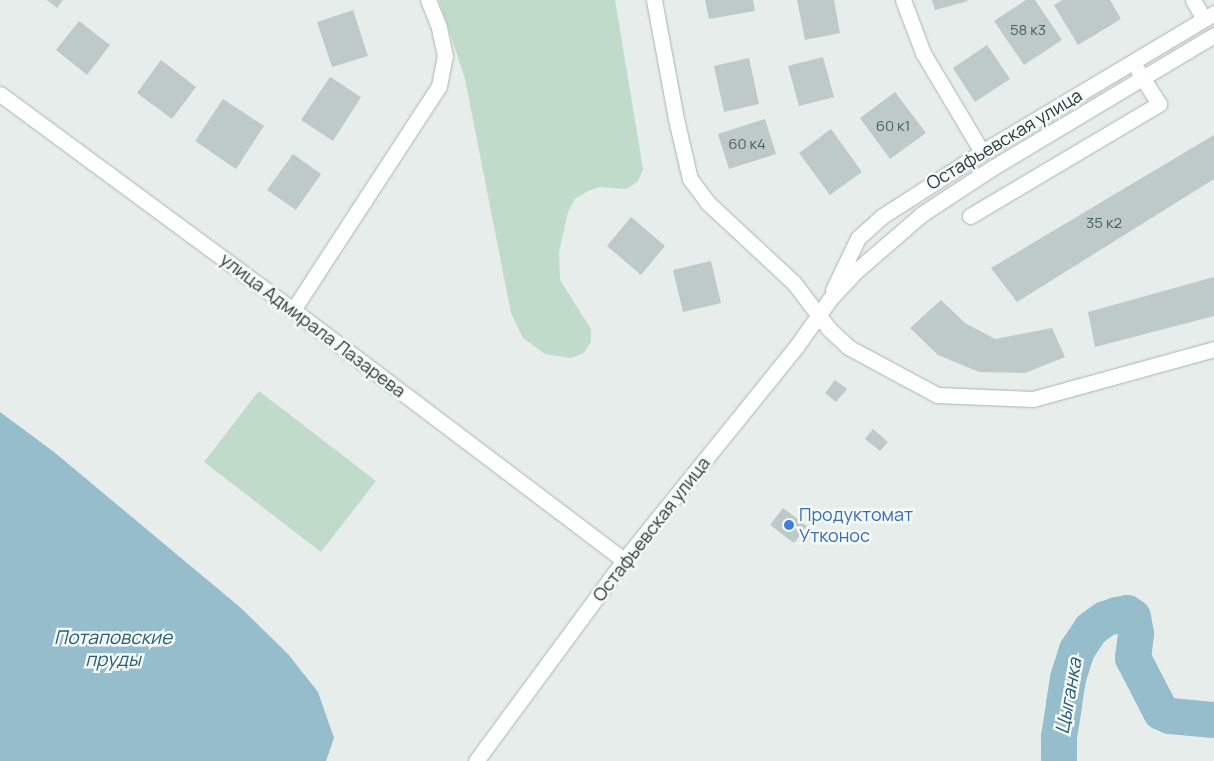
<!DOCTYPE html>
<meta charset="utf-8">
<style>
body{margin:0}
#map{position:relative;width:1214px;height:761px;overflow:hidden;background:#e6edea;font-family:Manrope,sans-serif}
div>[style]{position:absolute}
.green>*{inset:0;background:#c1dbcb}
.water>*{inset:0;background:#95bdcb}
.river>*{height:36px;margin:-18px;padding:0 18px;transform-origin:18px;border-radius:18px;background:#95bdcb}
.building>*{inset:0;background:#becac7}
.roads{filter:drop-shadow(0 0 1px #a9b5b1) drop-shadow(0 0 1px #a9b5b1)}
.minor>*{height:15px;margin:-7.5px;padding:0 7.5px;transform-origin:7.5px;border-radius:7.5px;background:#fff}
.dots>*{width:14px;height:14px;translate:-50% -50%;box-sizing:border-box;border:2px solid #f6faf8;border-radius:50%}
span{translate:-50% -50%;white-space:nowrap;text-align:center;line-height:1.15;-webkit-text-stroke:5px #f6faf8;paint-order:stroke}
.number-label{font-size:15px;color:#4d605c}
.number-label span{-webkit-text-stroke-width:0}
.street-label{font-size:18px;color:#273d39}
.shop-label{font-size:18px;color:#366cbe}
.left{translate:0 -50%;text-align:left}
.water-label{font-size:19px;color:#275e72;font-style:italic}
</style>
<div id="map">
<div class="green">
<div style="clip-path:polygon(439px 0,615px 0,643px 169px,638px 181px,627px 189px,599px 187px,586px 192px,575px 199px,568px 212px,559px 252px,560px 280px,591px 329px,591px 342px,584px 353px,571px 358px,545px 354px,523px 338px,511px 313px,465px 79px)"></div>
<div style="clip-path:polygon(259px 391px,376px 481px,321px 552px,204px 462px)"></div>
</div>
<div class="water">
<div style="clip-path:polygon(0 412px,54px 452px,241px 608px,288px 654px,318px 692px,334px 738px,326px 761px,0 761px)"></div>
</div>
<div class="river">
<div style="left:1059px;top:761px;width:24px;rotate:-90deg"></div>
<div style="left:1059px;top:737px;width:33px;rotate:-81deg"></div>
<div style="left:1064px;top:704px;width:26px;rotate:-81deg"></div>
<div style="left:1068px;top:678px;width:29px;rotate:-72deg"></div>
<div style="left:1077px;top:650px;width:25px;rotate:-56deg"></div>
<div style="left:1091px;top:629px;width:17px;rotate:-36deg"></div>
<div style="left:1105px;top:619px;width:13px;rotate:-18deg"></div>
<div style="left:1117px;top:615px;width:10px;rotate:-11deg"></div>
<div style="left:1127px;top:613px;width:7px;rotate:34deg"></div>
<div style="left:1133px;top:617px;width:17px;rotate:80deg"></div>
<div style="left:1136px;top:634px;width:24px;rotate:97deg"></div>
<div style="left:1133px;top:658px;width:61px;rotate:62.6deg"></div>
<div style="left:1161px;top:712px;width:10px;rotate:24deg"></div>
<div style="left:1170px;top:716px;width:44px;rotate:5.2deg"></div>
</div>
<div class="building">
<div style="clip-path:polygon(47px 0,63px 0,57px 8px)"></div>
<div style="clip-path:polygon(705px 0,753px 0,755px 11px,709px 19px)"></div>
<div style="clip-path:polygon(797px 0,834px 0,840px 33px,805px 40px)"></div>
<div style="clip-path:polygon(932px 0,967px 0,968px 1px,935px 10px)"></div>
<div style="clip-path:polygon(1026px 0,1035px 0,1062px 40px,1024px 65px,994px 21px)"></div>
<div style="clip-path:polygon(1062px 0,1110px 0,1121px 19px,1078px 45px,1054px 5px)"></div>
<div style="clip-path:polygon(353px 10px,368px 56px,332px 67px,317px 22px)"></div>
<div style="clip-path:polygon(79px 21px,110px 45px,87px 75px,56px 50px)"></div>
<div style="clip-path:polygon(987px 45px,1010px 79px,975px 102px,953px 68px)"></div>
<div style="clip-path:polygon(823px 57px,834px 97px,799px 106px,788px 66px)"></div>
<div style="clip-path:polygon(749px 58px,759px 104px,724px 112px,714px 66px)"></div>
<div style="clip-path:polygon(161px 60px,196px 87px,172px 119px,137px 93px)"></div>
<div style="clip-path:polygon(330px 77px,361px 97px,333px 141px,301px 120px)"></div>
<div style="clip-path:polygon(895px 92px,926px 133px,890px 159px,860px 118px)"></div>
<div style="clip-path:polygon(223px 99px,264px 126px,236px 169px,195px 141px)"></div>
<div style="clip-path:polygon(765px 119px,776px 154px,729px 169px,718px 134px)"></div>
<div style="clip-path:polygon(831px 129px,862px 172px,830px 195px,799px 153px)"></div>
<div style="clip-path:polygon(1214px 135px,1214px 179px,1017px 302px,991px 268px)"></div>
<div style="clip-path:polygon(293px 154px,321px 174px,296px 210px,267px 190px)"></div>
<div style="clip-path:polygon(631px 217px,665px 246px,641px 275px,607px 246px)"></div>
<div style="clip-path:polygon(711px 261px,721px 303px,683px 312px,673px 270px)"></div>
<div style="clip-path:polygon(1214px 277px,1214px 316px,1095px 347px,1088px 312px)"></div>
<div style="clip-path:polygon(941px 300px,965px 323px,995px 339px,1052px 328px,1065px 357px,1025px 373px,979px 372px,938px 355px,910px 328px)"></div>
<div style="clip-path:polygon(835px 380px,847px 389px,836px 402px,825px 393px)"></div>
<div style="clip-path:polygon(873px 429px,888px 442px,880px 451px,865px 439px)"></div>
<div style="clip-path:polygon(783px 508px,807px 526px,794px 543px,770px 525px)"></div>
</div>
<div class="roads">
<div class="minor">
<div style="left:654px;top:0;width:121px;rotate:79.5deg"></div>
<div style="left:676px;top:119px;width:62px;rotate:76.9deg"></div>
<div style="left:690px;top:179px;width:30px;rotate:53deg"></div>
<div style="left:708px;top:203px;width:117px;rotate:42.9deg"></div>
<div style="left:794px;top:283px;width:58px;rotate:52.7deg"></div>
<div style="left:829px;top:329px;width:26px;rotate:43deg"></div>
<div style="left:848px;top:347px;width:101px;rotate:28.3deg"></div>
<div style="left:937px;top:395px;width:96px;rotate:2.4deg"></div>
<div style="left:1033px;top:399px;width:188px;rotate:-15.4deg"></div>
<div style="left:903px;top:0;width:57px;rotate:69.3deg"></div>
<div style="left:923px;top:53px;width:115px;rotate:59.2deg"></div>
<div style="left:1193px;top:0;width:22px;rotate:60deg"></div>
<div style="left:0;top:94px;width:364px;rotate:36.4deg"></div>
<div style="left:293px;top:310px;width:415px;rotate:37.1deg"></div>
<div style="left:970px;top:216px;width:220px;rotate:-30.7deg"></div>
<div style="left:1159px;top:104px;width:39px;rotate:-122deg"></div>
<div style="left:833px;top:290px;width:58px;rotate:-64.3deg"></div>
<div style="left:858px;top:238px;width:31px;rotate:-42deg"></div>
<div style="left:881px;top:217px;width:120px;rotate:-32.8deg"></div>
<div style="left:982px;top:152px;width:270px;rotate:-30.9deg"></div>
<div style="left:293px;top:310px;width:267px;rotate:-56.9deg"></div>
<div style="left:439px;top:86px;width:31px;rotate:-79deg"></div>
<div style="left:445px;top:56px;width:30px;rotate:-102deg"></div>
<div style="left:439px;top:27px;width:29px;rotate:-112deg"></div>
<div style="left:476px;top:761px;width:250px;rotate:-53.6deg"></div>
<div style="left:624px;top:560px;width:274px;rotate:-51.1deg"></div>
<div style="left:796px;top:347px;width:59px;rotate:-54.7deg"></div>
<div style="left:830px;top:299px;width:38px;rotate:-47deg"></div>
<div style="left:856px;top:271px;width:87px;rotate:-40.8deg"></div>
<div style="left:922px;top:214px;width:84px;rotate:-33.3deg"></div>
<div style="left:992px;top:168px;width:259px;rotate:-30.9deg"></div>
</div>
</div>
<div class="dots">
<div style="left:789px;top:525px;background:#3f7fe0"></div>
</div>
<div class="number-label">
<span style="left:1028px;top:30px">58 к3</span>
<span style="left:893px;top:126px">60 к1</span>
<span style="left:747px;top:144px">60 к4</span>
<span style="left:1104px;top:223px">35 к2</span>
</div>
<div class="street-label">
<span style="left:1004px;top:139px;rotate:-31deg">Остафьевская улица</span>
<span style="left:313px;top:325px;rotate:37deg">улица Адмирала Лазарева</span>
<span style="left:651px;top:529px;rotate:-52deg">Остафьевская улица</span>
</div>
<div class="shop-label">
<span class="left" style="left:799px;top:525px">Продуктомат<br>Утконос</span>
</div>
<div class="water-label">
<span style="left:113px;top:649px">Потаповские<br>пруды</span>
<span style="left:1069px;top:696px;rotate:-80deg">Цыганка</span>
</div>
</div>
